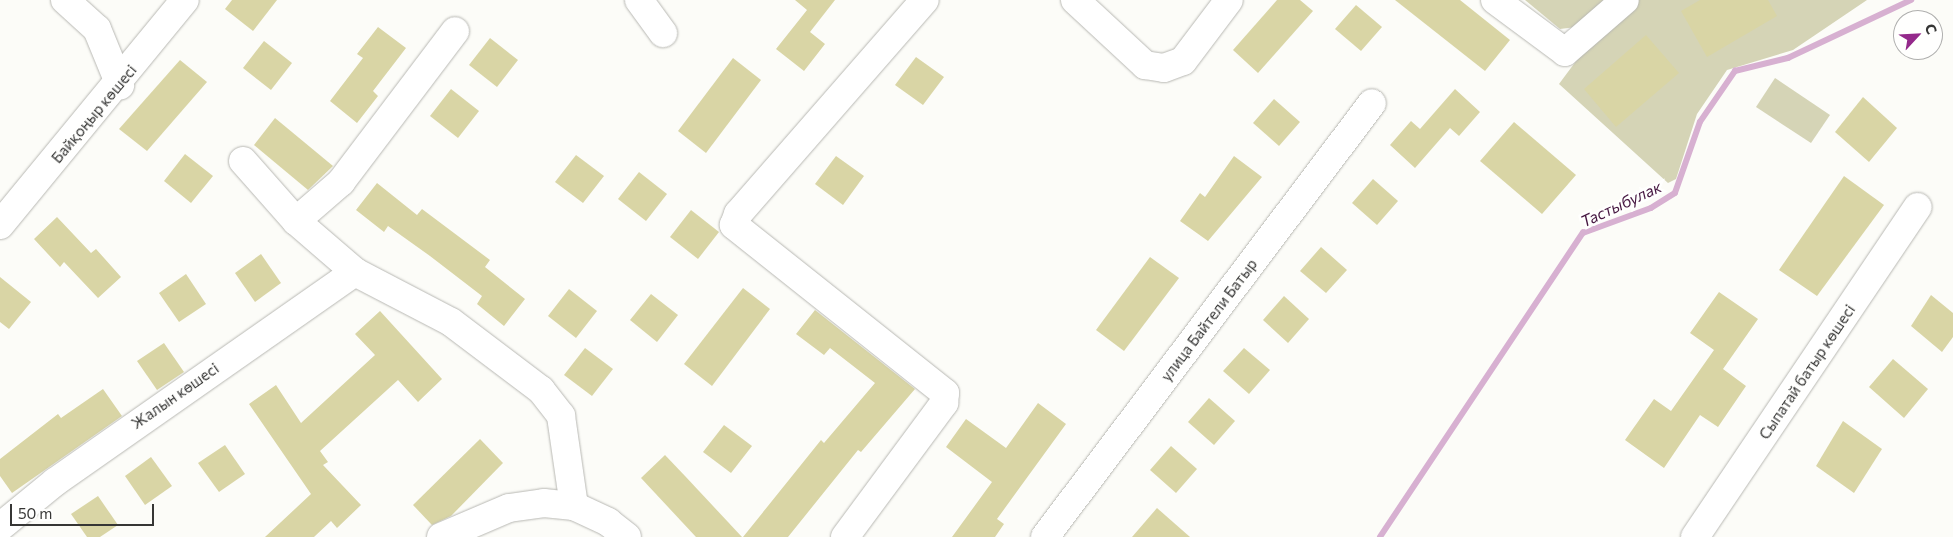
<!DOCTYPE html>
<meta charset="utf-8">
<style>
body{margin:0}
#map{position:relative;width:1953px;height:537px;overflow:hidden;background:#fcfcf8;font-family:Commissioner,sans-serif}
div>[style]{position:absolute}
.green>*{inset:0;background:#d5d4b6}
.stream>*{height:5.5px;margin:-2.75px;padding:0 2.75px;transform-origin:2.75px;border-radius:2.75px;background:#d7b0d1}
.building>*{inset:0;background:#d9d5a5}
.roads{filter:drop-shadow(0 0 1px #b8b8b3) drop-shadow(0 0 1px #b8b8b3)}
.minor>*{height:28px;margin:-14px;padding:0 14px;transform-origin:14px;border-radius:14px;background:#fff}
span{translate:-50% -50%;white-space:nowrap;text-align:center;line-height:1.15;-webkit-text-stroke:5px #fffffe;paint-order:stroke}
.street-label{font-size:15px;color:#363635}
.water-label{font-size:16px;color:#461741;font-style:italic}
.north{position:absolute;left:1893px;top:10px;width:50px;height:50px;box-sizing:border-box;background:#fffffe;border:1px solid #afafae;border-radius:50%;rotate:65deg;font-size:14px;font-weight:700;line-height:20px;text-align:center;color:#363635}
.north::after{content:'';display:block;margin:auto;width:18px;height:22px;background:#94298b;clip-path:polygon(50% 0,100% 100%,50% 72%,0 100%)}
.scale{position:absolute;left:10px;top:504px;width:144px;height:22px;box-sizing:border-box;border:2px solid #363635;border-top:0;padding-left:6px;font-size:15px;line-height:18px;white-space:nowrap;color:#363635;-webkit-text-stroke:4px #fffffe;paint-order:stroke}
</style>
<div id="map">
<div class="green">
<div style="clip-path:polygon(1525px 0,1606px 0,1576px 27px,1560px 29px)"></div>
<div style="clip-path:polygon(1638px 0,1867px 0,1793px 50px,1727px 70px,1697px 114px,1676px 179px,1668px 183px,1559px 84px,1588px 45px)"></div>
<div style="clip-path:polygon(1775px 78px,1830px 115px,1811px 143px,1756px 107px)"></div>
</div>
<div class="stream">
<div style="left:1380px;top:537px;width:366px;rotate:-56.3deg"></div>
<div style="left:1583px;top:233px;width:72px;rotate:-20.2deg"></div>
<div style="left:1651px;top:208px;width:28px;rotate:-32deg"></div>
<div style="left:1675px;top:193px;width:75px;rotate:-70.6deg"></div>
<div style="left:1700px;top:122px;width:62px;rotate:-55.5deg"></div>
<div style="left:1735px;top:71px;width:55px;rotate:-13.8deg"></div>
<div style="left:1788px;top:58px;width:136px;rotate:-25.2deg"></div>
</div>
<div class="building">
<div style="clip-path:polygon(232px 0,277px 0,253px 31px,225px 9px)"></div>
<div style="clip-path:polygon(795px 0,835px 0,810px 32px,825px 44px,804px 71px,776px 49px,807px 10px)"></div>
<div style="clip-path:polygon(1277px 0,1300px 0,1313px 11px,1258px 73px,1233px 50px)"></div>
<div style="clip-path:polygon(1395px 0,1460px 0,1510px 40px,1485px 71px)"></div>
<div style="clip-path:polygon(1700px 0,1768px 0,1777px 16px,1707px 57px,1681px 11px)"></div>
<div style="clip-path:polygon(1356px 5px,1382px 27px,1361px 51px,1335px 29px)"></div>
<div style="clip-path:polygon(378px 27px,406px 48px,373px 91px,378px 96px,357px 123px,330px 101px,363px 58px,357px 54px)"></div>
<div style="clip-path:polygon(1646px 35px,1679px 73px,1616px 127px,1584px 89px)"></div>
<div style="clip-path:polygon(490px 38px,518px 60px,497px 87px,469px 65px)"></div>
<div style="clip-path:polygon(264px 41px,292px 63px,271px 90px,243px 68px)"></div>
<div style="clip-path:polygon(916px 57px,944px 77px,923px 105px,895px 85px)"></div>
<div style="clip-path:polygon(733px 58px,761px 80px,706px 153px,678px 131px)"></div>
<div style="clip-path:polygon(180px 60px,207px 82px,147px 151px,119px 129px)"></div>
<div style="clip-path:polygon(451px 89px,479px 111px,458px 138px,430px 116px)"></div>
<div style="clip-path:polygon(1455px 89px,1480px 112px,1459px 136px,1450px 128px,1415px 168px,1390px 145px,1411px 121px,1420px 129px)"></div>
<div style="clip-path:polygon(1863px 97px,1897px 128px,1869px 162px,1835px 132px)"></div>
<div style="clip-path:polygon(1274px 99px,1300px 122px,1279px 146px,1253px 123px)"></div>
<div style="clip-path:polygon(275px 118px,333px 166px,308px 190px,254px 145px)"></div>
<div style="clip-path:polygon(1514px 122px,1576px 175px,1542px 214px,1480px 161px)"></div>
<div style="clip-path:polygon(185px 154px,213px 176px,191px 203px,164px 181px)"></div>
<div style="clip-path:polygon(576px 155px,604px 176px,583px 203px,555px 182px)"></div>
<div style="clip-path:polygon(836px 156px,864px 176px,843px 205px,815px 184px)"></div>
<div style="clip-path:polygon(1234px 156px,1262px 177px,1208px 241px,1180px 221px,1200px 193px,1205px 197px)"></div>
<div style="clip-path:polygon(639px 172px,667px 194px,646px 221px,618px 199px)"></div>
<div style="clip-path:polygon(1844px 176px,1884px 205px,1817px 296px,1779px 270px)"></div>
<div style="clip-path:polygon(1373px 179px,1398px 201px,1377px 225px,1352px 203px)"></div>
<div style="clip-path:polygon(377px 183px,417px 215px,422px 209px,490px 260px,485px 267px,525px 299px,504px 326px,477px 304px,482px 296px,430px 256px,388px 226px,384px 232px,356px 210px)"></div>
<div style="clip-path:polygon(691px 210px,719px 232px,698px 259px,670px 237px)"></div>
<div style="clip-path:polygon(57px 217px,91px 253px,96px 249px,121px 277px,98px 298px,64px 262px,60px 267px,34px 239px)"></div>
<div style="clip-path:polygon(1321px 247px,1347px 270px,1326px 293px,1300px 271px)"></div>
<div style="clip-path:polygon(261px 254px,281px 283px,255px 302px,235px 273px)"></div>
<div style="clip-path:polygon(1150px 257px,1179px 278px,1124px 351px,1096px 330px)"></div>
<div style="clip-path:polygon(186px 274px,206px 304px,179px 322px,159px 293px)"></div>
<div style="clip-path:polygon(0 277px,31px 302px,9px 329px,0 322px)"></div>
<div style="clip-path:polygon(743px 288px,770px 309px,712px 386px,684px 364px)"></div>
<div style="clip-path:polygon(569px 289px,597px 311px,576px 338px,548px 316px)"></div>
<div style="clip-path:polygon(1719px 292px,1758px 319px,1723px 369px,1746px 386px,1718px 427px,1700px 415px,1664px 468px,1625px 440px,1654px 399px,1671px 411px,1714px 350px,1690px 333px)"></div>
<div style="clip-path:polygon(651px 294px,678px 315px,657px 342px,630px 320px)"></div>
<div style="clip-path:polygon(1931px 295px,1953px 313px,1953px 337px,1942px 352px,1911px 326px)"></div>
<div style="clip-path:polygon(1284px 296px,1309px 319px,1288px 343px,1263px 320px)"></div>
<div style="clip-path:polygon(815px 310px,915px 389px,861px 452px,858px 450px,788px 537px,743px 537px,821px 440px,824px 443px,875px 383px,830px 348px,824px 355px,796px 334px)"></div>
<div style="clip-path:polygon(380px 311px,442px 379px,418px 402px,398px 380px,320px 451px,328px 462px,323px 465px,361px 505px,337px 528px,331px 521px,314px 537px,265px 537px,311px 494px,249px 404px,276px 385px,301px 423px,375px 355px,355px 334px)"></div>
<div style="clip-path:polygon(164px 343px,184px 372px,157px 390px,137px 361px)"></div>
<div style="clip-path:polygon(585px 348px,613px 369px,592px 396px,564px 375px)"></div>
<div style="clip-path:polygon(1244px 348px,1270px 370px,1249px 394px,1223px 371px)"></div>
<div style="clip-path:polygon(1893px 359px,1928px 389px,1904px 418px,1869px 387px)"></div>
<div style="clip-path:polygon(103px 389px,122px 416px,12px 493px,0 476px,0 459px,58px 414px,61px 418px)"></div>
<div style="clip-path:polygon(1209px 398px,1235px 421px,1214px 445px,1188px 422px)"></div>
<div style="clip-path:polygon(1038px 403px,1066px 424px,997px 519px,1004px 524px,995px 537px,952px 537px,992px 482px,946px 447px,966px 419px,1006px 448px)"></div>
<div style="clip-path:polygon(1843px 421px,1882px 449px,1854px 493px,1816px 466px)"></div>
<div style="clip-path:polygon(724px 425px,752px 446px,731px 473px,703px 452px)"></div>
<div style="clip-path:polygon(480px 439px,503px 463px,451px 516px,432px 525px,413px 505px)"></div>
<div style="clip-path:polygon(225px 445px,245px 474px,219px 492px,198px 463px)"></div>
<div style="clip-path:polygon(1171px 446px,1197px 469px,1176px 493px,1150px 470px)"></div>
<div style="clip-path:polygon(665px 455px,685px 476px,742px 537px,696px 537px,641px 478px)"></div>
<div style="clip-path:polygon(151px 457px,172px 486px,145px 505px,125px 476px)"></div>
<div style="clip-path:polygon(98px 496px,118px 525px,100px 537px,87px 537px,71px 514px)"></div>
<div style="clip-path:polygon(1157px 508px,1190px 537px,1132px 537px)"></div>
</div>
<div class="roads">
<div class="minor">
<div style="left:65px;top:0;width:43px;rotate:42.2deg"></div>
<div style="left:97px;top:29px;width:61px;rotate:67.7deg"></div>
<div style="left:639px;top:0;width:41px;rotate:54deg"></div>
<div style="left:1075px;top:0;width:96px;rotate:42.9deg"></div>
<div style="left:1145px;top:65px;width:19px;rotate:9deg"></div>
<div style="left:1164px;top:68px;width:20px;rotate:-20deg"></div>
<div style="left:1183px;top:61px;width:76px;rotate:-53deg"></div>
<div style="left:1495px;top:0;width:87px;rotate:36.6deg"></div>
<div style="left:1565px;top:52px;width:79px;rotate:-40.9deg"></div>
<div style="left:243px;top:161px;width:80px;rotate:48.5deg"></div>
<div style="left:296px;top:221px;width:78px;rotate:40.8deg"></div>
<div style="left:355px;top:272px;width:108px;rotate:27.5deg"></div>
<div style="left:451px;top:322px;width:113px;rotate:37.1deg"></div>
<div style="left:541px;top:390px;width:33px;rotate:52deg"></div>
<div style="left:561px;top:416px;width:91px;rotate:81.8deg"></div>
<div style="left:296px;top:221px;width:60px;rotate:-40.9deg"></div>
<div style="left:341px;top:182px;width:189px;rotate:-52.9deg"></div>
<div style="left:0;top:225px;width:291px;rotate:-50.6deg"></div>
<div style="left:0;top:527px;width:71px;rotate:-39.3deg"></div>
<div style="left:55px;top:482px;width:366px;rotate:-35deg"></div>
<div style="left:441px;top:537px;width:74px;rotate:-23.1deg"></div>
<div style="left:509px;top:508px;width:35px;rotate:-8deg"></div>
<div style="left:544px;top:503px;width:30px;rotate:6deg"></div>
<div style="left:574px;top:506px;width:38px;rotate:25deg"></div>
<div style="left:608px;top:522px;width:24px;rotate:38deg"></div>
<div style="left:845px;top:537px;width:167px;rotate:-53.5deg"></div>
<div style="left:944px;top:403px;width:10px;rotate:-84deg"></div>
<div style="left:945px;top:393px;width:270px;rotate:-141.5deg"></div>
<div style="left:734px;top:225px;width:12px;rotate:-70deg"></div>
<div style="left:738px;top:214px;width:284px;rotate:-48.9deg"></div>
<div style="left:1045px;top:537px;width:543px;rotate:-53deg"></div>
<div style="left:1695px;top:537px;width:398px;rotate:-56deg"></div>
</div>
</div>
<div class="street-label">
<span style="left:94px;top:114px;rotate:-50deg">Байқоңыр көшесі</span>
<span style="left:1209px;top:320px;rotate:-53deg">улица Байтели Батыр</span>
<span style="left:1807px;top:372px;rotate:-56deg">Сыпатай батыр көшесі</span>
<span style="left:175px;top:396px;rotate:-35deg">Жалын көшесі</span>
</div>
<div class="water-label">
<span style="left:1621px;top:204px;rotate:-25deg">Тастыбулак</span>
</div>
<div class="north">С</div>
<div class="scale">50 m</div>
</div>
